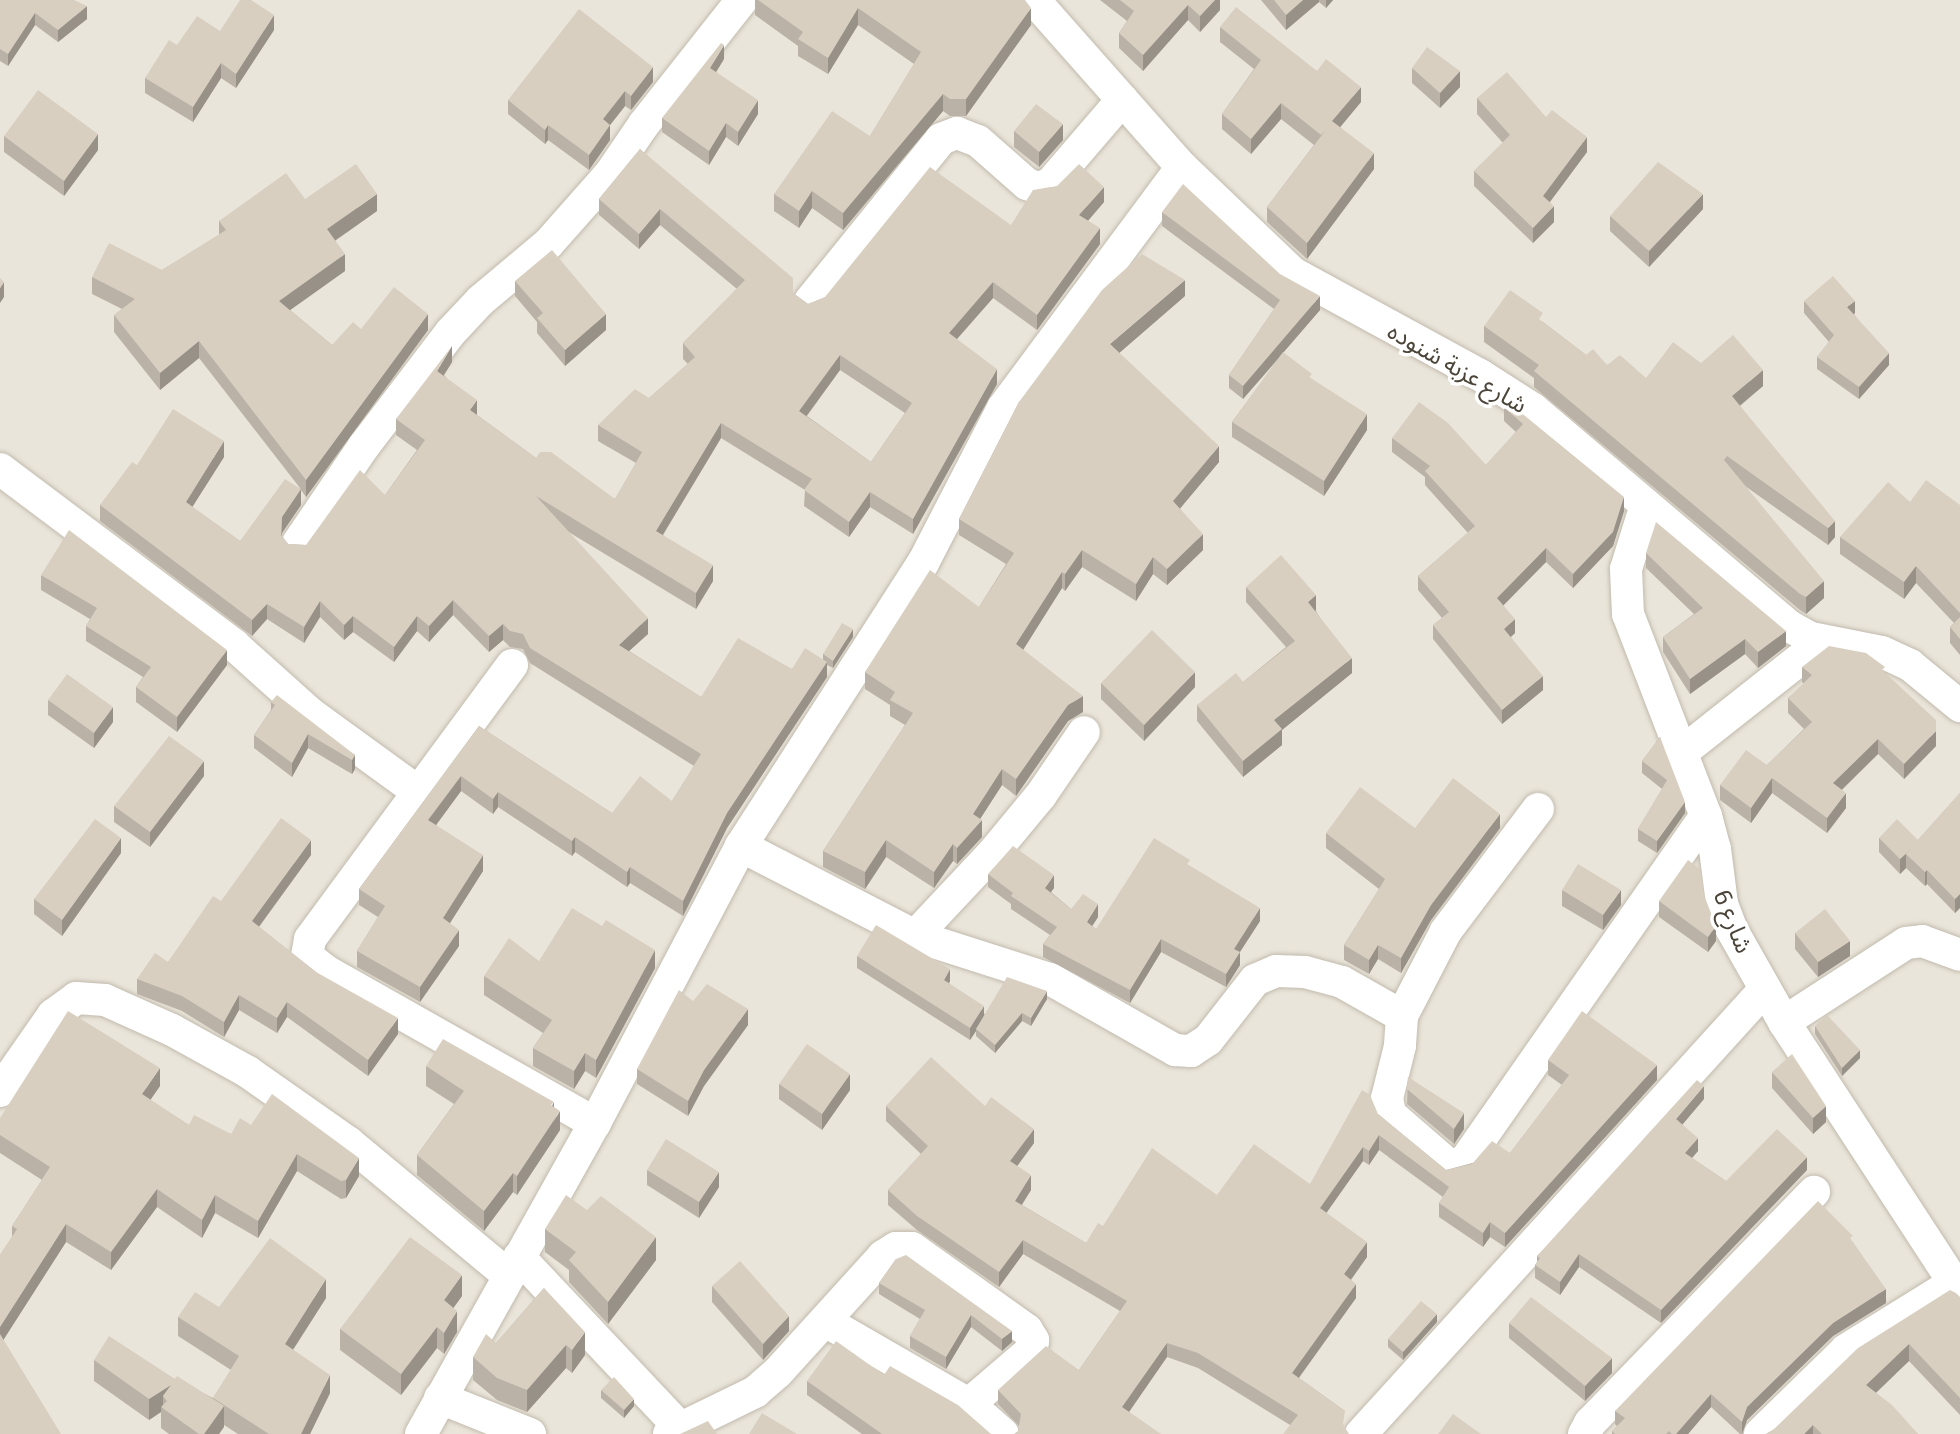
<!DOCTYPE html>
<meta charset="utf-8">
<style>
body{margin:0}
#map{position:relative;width:1960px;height:1434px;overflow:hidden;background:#f6f3ec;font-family:"Exo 2","Noto Sans Arabic",sans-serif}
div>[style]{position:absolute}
.residential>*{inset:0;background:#eae5da}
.roads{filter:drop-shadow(0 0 2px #c2bbae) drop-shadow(0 0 2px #c2bbae)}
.street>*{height:32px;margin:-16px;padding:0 16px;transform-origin:16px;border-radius:16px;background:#fff}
.wall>*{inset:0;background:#bab2a6}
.shaded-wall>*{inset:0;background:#979187}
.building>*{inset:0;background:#d8cfc1}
span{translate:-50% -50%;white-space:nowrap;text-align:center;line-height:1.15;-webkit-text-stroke:7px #fff;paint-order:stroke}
.street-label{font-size:24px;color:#4b4439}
</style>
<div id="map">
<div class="residential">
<div style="clip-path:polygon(0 0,1960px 0,1960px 1434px,0 1434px)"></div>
</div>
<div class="roads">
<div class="street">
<div style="left:1034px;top:0;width:223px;rotate:48.5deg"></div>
<div style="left:1182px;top:167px;width:153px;rotate:43.7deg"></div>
<div style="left:1293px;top:273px;width:213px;rotate:28.6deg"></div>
<div style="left:1480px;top:375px;width:63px;rotate:32.7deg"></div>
<div style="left:1533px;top:409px;width:336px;rotate:40.3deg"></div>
<div style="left:1789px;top:626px;width:25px;rotate:29deg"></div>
<div style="left:1811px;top:638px;width:72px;rotate:11.2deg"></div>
<div style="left:1882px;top:652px;width:31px;rotate:25deg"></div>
<div style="left:1910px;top:665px;width:65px;rotate:39.4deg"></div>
<div style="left:810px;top:301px;width:208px;rotate:-51deg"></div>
<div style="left:941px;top:139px;width:17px;rotate:-21deg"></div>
<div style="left:957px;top:133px;width:22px;rotate:21deg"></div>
<div style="left:978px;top:141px;width:65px;rotate:41.3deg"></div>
<div style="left:1027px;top:184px;width:12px;rotate:20deg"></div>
<div style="left:1038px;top:188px;width:13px;rotate:-18deg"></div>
<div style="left:1050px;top:184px;width:111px;rotate:-49.4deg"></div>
<div style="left:0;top:469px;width:293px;rotate:36.9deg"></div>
<div style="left:234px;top:645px;width:103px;rotate:41.9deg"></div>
<div style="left:311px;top:714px;width:131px;rotate:36deg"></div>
<div style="left:1645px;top:508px;width:64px;rotate:107.3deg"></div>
<div style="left:1626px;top:569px;width:45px;rotate:87.5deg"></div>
<div style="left:1628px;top:614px;width:217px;rotate:68.9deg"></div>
<div style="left:1706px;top:816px;width:34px;rotate:75deg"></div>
<div style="left:1715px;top:849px;width:55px;rotate:82.7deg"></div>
<div style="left:1722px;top:904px;width:28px;rotate:69deg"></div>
<div style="left:1732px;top:930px;width:106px;rotate:60.5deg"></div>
<div style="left:1784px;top:1022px;width:322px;rotate:56.9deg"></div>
<div style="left:298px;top:543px;width:117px;rotate:-55.8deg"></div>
<div style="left:364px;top:446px;width:143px;rotate:-52.7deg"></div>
<div style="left:451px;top:332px;width:42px;rotate:-46.9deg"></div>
<div style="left:480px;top:301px;width:89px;rotate:-40deg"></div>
<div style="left:548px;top:244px;width:94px;rotate:-48.5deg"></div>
<div style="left:610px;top:174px;width:60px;rotate:-55.8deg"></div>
<div style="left:644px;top:124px;width:158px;rotate:-51.7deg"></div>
<div style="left:512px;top:665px;width:340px;rotate:126.4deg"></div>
<div style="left:310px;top:939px;width:17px;rotate:100deg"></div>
<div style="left:307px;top:956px;width:24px;rotate:38deg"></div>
<div style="left:326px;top:971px;width:309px;rotate:29.5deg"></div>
<div style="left:1681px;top:753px;width:181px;rotate:-38.3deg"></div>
<div style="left:1538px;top:809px;width:153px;rotate:127deg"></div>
<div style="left:1446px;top:931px;width:96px;rotate:117.4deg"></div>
<div style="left:1402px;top:1016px;width:30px;rotate:94deg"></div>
<div style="left:1400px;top:1046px;width:54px;rotate:104deg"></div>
<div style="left:1387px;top:1098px;width:16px;rotate:79deg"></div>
<div style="left:1390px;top:1114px;width:79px;rotate:40.9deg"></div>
<div style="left:1450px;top:1166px;width:16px;rotate:-18deg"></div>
<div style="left:1465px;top:1161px;width:421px;rotate:-55.1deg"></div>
<div style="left:741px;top:846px;width:196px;rotate:27.3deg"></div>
<div style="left:915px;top:936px;width:142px;rotate:17.7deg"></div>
<div style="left:1050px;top:979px;width:144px;rotate:29.6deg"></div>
<div style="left:1175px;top:1050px;width:16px;rotate:4deg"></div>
<div style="left:1191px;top:1051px;width:20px;rotate:-33deg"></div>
<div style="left:1208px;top:1040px;width:76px;rotate:-51.9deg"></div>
<div style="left:1255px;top:980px;width:23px;rotate:-23deg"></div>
<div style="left:1276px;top:971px;width:29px;rotate:2deg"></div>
<div style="left:1305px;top:972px;width:38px;rotate:15deg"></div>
<div style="left:1342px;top:982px;width:69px;rotate:29.5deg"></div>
<div style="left:915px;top:936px;width:114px;rotate:-46.8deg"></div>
<div style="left:993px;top:853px;width:75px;rotate:-50.4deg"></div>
<div style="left:1041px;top:795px;width:76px;rotate:-55.7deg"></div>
<div style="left:1784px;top:1022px;width:145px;rotate:-32.9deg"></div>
<div style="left:1906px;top:943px;width:16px;rotate:-7deg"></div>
<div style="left:1922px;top:941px;width:40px;rotate:20.2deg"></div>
<div style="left:0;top:1091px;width:93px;rotate:-55.1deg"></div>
<div style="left:53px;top:1015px;width:29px;rotate:-36deg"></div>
<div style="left:76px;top:998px;width:29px;rotate:4deg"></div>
<div style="left:105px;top:1000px;width:73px;rotate:24.1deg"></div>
<div style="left:172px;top:1030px;width:87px;rotate:28.9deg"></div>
<div style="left:248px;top:1072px;width:123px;rotate:35.1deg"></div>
<div style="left:349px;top:1143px;width:208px;rotate:39.7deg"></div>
<div style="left:519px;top:1257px;width:235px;rotate:46.7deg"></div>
<div style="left:825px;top:1321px;width:166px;rotate:30deg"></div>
<div style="left:969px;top:1404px;width:45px;rotate:41.4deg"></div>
<div style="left:440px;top:1398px;width:97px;rotate:21.8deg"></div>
<div style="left:421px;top:1434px;width:356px;rotate:-60.8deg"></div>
<div style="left:595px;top:1123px;width:313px;rotate:-62.2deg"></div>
<div style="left:741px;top:846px;width:336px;rotate:-57.3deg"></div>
<div style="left:923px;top:563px;width:174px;rotate:-62.7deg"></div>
<div style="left:1003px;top:408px;width:300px;rotate:-53.4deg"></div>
<div style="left:669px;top:1434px;width:96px;rotate:-26deg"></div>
<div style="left:755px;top:1392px;width:30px;rotate:-41deg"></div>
<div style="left:778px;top:1372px;width:156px;rotate:-47.8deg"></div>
<div style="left:883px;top:1256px;width:15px;rotate:-32deg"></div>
<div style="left:896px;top:1248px;width:16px"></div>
<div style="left:912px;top:1248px;width:141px;rotate:35.5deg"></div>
<div style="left:1027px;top:1330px;width:12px;rotate:59deg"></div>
<div style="left:1033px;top:1340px;width:10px;rotate:96deg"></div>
<div style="left:1032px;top:1350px;width:83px;rotate:139.4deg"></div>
<div style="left:1361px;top:1434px;width:601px;rotate:-47.76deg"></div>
<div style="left:1584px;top:1434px;width:13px;rotate:-61deg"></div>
<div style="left:1590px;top:1423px;width:322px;rotate:-45.9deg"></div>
<div style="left:1760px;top:1434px;width:120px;rotate:-44.3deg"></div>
<div style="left:1846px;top:1350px;width:134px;rotate:-31.9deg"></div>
</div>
</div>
<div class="wall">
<div style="clip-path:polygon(0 0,87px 19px,58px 42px,35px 25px,8px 66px,0 61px)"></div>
<div style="clip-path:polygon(755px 0,1025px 0,1031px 25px,966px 116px,950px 116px,943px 111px,843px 230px,812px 208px,799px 228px,774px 211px,774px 194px,870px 136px,914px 64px,858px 25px,828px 74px,798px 56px,798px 46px,755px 15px)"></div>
<div style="clip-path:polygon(1100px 0,1220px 0,1220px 10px,1200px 32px,1188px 20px,1143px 71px,1119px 48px,1119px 33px,1127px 21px)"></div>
<div style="clip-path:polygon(1261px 0,1333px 0,1326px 8px,1319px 2px,1286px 30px)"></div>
<div style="clip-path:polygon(1220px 27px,1317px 71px,1361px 102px,1340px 127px,1374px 169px,1307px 259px,1267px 222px,1267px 207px,1314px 145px,1281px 119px,1251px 154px,1222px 129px,1222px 114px,1254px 69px,1220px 42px)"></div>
<div style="clip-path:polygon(274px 30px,236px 88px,221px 78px,193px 122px,145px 93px,145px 78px,177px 45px,220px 31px)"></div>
<div style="clip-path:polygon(724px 59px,716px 72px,758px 114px,738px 146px,726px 137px,709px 165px,662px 132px,662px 118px)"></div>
<div style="clip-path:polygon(1412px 68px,1460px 87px,1440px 108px,1412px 83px)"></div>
<div style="clip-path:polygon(653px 82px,631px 110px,625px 106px,610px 125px,610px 140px,589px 170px,548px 140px,545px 144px,508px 114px,508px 100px)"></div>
<div style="clip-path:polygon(1477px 98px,1546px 117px,1587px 152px,1550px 202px,1554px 222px,1533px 243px,1474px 186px,1474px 171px,1503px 143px,1477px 114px)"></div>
<div style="clip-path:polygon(1014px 131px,1063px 140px,1039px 167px,1014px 147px)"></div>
<div style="clip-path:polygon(4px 136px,98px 150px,64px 196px,4px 152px)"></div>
<div style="clip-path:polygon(evenodd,640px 149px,793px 293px,808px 304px,1011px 225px,1104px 202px,1088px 221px,1100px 244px,1037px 330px,993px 298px,957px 339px,997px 384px,913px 534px,870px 507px,849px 537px,804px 506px,805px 490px,721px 438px,663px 535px,713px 581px,696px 609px,567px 531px,648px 634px,629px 651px,701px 697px,823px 659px,823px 654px,853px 637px,833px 668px,827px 665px,827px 677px,727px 828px,683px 916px,630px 883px,627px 887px,575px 852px,572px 856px,498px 807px,493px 814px,461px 791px,436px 825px,483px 871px,450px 923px,459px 946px,420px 1002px,357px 967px,357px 951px,378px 917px,359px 905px,359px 889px,479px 726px,612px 813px,672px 801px,694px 766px,530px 663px,523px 649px,510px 647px,503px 640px,489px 652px,453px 615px,429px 642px,417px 631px,394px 662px,353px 632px,344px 640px,320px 617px,304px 643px,267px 619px,252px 636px,100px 521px,100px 505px,137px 465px,224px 457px,192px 507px,240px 541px,300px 488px,199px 358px,160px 390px,114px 332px,114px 315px,122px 309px,92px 294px,92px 277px,162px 270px,219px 235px,219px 221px,305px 199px,377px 211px,335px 241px,345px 271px,290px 310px,332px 345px,361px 329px,428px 330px,306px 497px,301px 490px,301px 505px,282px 533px,282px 536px,288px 544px,306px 545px,385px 495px,417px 450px,396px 435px,396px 419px,452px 362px,444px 375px,477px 415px,536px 458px,615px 499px,636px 463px,598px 441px,598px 425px,649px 398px,688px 364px,683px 359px,683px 343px,737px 289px,660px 225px,639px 249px,599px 215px,599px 199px,640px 149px,840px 370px,905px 413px,871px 462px,807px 416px,840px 370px)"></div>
<div style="clip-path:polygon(1703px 209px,1649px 267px,1610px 231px,1610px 216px)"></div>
<div style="clip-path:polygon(1162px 212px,1320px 310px,1283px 353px,1367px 430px,1324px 496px,1232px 437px,1232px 422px,1280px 357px,1243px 399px,1229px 388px,1229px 375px,1274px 309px,1162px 226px)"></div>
<div style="clip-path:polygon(515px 281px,606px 330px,565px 366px,537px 333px,537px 322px,515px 296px)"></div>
<div style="clip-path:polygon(1185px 296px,1119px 353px,1219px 462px,1180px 508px,1203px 550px,1167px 585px,1153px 574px,1136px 601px,1082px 567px,1065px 591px,1062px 588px,1023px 650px,1083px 712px,1068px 721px,1016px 796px,1002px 785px,980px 819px,982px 837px,957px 864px,953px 861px,934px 888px,886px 857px,865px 889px,823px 867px,823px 851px,905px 725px,890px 716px,890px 705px,865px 689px,865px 672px,979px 607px,1006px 564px,959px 535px,959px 519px,1019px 402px)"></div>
<div style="clip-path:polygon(1804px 301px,1855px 313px,1854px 314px,1889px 365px,1859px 399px,1817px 369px,1817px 357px,1829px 342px,1804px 313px)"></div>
<div style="clip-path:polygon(1543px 322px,1586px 355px,1607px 365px,1646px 378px,1701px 363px,1763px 386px,1740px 406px,1835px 537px,1828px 545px,1745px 486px,1824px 598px,1806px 614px,1800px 610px,1534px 387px,1534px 378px,1484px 342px,1484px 326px)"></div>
<div style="clip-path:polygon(1504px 407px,1624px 511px,1613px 546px,1573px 588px,1546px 562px,1503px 605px,1515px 633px,1511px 637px,1543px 690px,1502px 724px,1433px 639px,1433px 625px,1442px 618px,1418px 590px,1418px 576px,1468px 533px,1425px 485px,1425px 477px,1392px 452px,1392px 438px,1486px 465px,1516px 432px,1504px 421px)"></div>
<div style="clip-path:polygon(1910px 502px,1960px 505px,1960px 655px,1950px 643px,1950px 627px,1954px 623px,1916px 583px,1904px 599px,1840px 554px,1840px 537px)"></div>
<div style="clip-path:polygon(1646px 553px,1786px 646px,1758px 668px,1745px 654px,1690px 694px,1663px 652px,1663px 637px,1694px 614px,1646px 568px)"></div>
<div style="clip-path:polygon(41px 575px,227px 665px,177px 732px,136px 702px,136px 687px,143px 677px,86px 641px,86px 626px,90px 619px,41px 590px)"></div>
<div style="clip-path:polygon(1246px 587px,1316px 610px,1316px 611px,1352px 673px,1282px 730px,1282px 745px,1243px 777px,1197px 721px,1197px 705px,1243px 682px,1286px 647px,1246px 602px)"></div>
<div style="clip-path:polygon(1802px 667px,1885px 672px,1936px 746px,1904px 779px,1878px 754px,1842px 790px,1846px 808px,1827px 833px,1772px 793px,1751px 823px,1720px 800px,1720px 785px,1767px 765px,1804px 729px,1788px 713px,1788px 698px,1804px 684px,1802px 682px)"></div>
<div style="clip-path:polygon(1101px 683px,1195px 687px,1144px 741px,1101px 699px)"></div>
<div style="clip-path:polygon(48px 700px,113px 722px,94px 748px,48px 715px)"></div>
<div style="clip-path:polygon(271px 702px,355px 755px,355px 769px,352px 774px,308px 748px,292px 777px,254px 748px,254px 735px,271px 710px)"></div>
<div style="clip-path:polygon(1660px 737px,1685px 813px,1657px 853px,1638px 841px,1638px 829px,1662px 789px,1642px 773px,1642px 761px)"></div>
<div style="clip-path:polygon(204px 776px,150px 847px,114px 822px,114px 806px)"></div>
<div style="clip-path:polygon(1960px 793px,1960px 908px,1955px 913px,1927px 884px,1925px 886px,1906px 868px,1900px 874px,1879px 852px,1879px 838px,1918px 840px)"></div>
<div style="clip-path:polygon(1415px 828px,1500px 828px,1431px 920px,1401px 973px,1378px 959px,1369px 974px,1344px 960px,1344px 945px,1379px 889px,1326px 848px,1326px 833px)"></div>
<div style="clip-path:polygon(121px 853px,62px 936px,34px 914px,34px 899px)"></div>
<div style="clip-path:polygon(311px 855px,259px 927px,316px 972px,398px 1034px,368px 1076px,287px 1017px,277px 1033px,239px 1010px,224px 1037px,182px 1011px,137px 994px,137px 979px,168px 962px,221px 901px)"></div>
<div style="clip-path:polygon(1190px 866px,1260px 921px,1240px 952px,1240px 965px,1226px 987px,1161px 952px,1130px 1003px,1043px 957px,1043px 944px,1050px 935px,1011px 909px,1011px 904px,988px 887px,988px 874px,1054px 888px,1051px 892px,1071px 909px,1098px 917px,1092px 926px,1096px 929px)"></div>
<div style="clip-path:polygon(1562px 890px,1621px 905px,1603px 930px,1562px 906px)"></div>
<div style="clip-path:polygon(1704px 895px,1716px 941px,1708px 952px,1659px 917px,1659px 901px)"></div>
<div style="clip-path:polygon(1795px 933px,1850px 956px,1818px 977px,1795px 949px)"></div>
<div style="clip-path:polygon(857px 956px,950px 981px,949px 983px,984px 1014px,1047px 999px,1031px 1026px,1022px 1021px,995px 1053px,976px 1036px,976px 1031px,970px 1040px,857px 968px)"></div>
<div style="clip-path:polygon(539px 961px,655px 968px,596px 1078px,585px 1071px,574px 1089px,533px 1066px,533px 1048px,543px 1033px,484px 995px,484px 976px)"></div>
<div style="clip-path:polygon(693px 1001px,748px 1025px,704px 1086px,688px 1116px,637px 1084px,637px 1069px)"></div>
<div style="clip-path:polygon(1815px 1026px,1860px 1058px,1842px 1076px,1815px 1034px)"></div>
<div style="clip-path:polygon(1548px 1060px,1657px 1080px,1505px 1247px,1490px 1237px,1483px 1247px,1439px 1217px,1439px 1203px,1443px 1197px,1379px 1150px,1369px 1165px,1363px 1161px,1326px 1213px,1367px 1257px,1351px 1280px,1356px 1298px,1299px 1378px,1345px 1411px,1290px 1425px,1198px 1368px,1167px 1357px,1129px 1412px,1018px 1431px,1019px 1426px,998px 1404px,998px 1390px,1079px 1370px,1120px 1311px,1023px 1254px,999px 1287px,917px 1230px,888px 1205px,888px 1190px,921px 1154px,886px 1121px,886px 1106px,985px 1106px,1034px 1143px,1017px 1166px,1031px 1190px,1022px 1205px,1086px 1243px,1103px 1226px,1217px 1195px,1310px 1184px,1378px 1114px,1446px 1170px,1510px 1153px,1562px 1085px,1548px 1075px)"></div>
<div style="clip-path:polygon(426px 1066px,554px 1107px,560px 1130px,517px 1195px,513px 1192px,484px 1231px,417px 1175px,417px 1155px,454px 1104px,426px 1086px)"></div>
<div style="clip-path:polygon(1772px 1072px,1826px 1122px,1813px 1134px,1772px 1088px)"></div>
<div style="clip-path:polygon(1408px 1077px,1464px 1129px,1454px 1144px,1407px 1104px)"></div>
<div style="clip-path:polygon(779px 1084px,850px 1090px,822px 1130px,779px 1099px)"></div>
<div style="clip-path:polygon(160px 1086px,150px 1100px,189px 1125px,231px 1134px,251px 1125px,359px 1176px,346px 1198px,341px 1199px,297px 1171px,258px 1238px,215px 1213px,202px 1238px,157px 1207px,111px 1270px,66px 1242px,4px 1339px,0 1434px,0 1255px,12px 1237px,12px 1226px,42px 1180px,0 1153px,0 1118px)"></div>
<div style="clip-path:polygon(1704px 1099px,1682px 1125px,1698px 1151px,1692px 1158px,1726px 1181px,1807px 1170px,1661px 1323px,1579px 1267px,1560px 1295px,1535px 1278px,1535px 1265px,1537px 1262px,1537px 1256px)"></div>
<div style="clip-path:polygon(647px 1170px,719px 1187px,699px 1218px,647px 1185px)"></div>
<div style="clip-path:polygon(587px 1210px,656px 1260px,608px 1324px,569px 1282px,569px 1270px,545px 1252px,545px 1229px)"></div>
<div style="clip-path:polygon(1853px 1242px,1886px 1303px,1833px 1336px,1747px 1420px,1742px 1434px,1740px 1434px,1711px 1407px,1688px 1434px,1612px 1434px,1612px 1431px,1617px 1426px,1615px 1424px,1615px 1411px)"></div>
<div style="clip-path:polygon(896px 1259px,1012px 1342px,1002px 1351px,971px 1327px,946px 1369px,910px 1348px,910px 1336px,920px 1319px,879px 1294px,879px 1283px)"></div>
<div style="clip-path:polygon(712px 1286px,789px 1331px,763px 1360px,712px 1302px)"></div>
<div style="clip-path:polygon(544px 1288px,585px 1355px,572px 1373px,566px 1368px,527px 1412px,497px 1400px,473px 1380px,473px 1357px,496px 1343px)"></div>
<div style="clip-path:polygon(462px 1296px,453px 1308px,457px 1332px,444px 1354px,437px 1348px,401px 1395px,340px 1350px,340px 1329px)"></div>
<div style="clip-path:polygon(1960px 1297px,1960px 1415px,1909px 1361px,1876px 1393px,1918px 1434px,1766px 1434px,1773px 1430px)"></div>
<div style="clip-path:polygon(326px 1298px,293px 1350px,330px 1393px,310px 1434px,238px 1434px,224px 1425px,219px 1434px,169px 1434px,161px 1428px,161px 1412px,149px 1420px,94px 1381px,94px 1360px,175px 1379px,213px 1398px,231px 1370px,178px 1336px,178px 1317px,219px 1307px)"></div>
<div style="clip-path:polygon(1437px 1322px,1403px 1360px,1388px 1347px,1388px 1339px)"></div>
<div style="clip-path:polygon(1509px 1323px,1612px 1373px,1585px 1401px,1509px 1338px)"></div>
<div style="clip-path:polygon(884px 1375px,991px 1434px,862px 1434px,807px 1395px,807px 1381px)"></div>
<div style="clip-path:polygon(601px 1390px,634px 1406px,624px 1418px,601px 1398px)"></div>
</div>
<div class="shaded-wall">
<div style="clip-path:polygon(1215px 0,1220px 0,1220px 10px,1200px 32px,1200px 16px)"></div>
<div style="clip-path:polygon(1303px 0,1319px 0,1319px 2px,1286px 30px,1286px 15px)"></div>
<div style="clip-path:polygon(1326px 0,1333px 0,1326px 8px)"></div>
<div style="clip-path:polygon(1188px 5px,1188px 20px,1143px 71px,1143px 55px)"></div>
<div style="clip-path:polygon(87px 6px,87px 19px,58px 42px,58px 30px)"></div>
<div style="clip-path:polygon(858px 8px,858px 25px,828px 74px,828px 58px)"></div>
<div style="clip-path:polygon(1031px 8px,1031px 25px,966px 116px,966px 99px)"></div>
<div style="clip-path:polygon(35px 13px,35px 25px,8px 66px,8px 54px)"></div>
<div style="clip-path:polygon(274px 15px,274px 30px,236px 88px,236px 74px)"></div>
<div style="clip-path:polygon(724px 45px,724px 59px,710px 82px,710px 68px)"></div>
<div style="clip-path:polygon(221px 63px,221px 78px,193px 122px,193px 107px)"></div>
<div style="clip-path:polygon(653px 67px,653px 82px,631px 110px,631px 96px)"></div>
<div style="clip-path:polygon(1460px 71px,1460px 87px,1440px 108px,1440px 93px)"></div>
<div style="clip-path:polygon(1361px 87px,1361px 102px,1332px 137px,1332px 121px)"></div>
<div style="clip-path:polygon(625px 91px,625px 106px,603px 134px,603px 119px)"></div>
<div style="clip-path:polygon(943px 94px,943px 111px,843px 230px,843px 213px)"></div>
<div style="clip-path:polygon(758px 100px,758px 114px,738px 146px,738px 132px)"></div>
<div style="clip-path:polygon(1281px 103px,1281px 119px,1251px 154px,1251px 139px)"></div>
<div style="clip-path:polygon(726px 123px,726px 137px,709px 165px,709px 151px)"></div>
<div style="clip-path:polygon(1063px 124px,1063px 140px,1039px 167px,1039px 152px)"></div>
<div style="clip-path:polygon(548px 125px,548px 140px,545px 144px,545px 130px)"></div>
<div style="clip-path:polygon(610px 125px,610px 140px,589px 170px,589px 155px)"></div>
<div style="clip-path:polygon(98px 134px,98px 150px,64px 196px,64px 181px)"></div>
<div style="clip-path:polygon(1587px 137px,1587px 152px,1543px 211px,1543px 196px)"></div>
<div style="clip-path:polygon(1374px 153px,1374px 169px,1307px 259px,1307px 243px)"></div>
<div style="clip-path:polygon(1104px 187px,1104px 202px,1079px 231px,1079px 215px)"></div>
<div style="clip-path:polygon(812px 191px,812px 208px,799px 228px,799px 211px)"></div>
<div style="clip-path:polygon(377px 194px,377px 211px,327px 246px,327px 229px)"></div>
<div style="clip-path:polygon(1703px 194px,1703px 209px,1649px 267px,1649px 251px)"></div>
<div style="clip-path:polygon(1554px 206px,1554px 222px,1533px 243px,1533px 228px)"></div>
<div style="clip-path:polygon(660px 209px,660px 225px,639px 249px,639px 234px)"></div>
<div style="clip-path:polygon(1100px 228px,1100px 244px,1037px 330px,1037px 315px)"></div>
<div style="clip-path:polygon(345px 254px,345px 271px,279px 318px,279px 301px)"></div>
<div style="clip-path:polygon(1185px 280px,1185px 296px,1110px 361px,1110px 344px)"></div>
<div style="clip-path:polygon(4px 282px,4px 297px,0 303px,0 288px)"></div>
<div style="clip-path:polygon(993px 282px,993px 298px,949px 348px,949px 333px)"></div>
<div style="clip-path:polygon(1320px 296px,1320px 310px,1243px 399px,1243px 386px)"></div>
<div style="clip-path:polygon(1855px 301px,1855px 313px,1847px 319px,1847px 307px)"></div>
<div style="clip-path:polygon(428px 314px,428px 330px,306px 497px,306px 480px)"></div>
<div style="clip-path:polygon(606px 314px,606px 330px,565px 366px,565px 350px)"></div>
<div style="clip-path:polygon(199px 341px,199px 358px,160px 390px,160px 373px)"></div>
<div style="clip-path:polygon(452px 346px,452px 362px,437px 386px,437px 371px)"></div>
<div style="clip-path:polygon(1889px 353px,1889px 365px,1859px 399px,1859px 387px)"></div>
<div style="clip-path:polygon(840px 355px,840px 370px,799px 426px,799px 411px)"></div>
<div style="clip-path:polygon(997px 369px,997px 384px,913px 534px,913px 519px)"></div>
<div style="clip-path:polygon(1763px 370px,1763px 386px,1732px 412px,1732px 396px)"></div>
<div style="clip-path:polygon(477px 400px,477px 415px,470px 410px)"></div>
<div style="clip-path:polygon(1367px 414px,1367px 430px,1324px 496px,1324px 481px)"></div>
<div style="clip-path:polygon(721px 423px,721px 438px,656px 546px,656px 531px)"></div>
<div style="clip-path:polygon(224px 441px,224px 457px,186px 517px,186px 502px)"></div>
<div style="clip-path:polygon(1219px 446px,1219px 462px,1173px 517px,1173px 501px)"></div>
<div style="clip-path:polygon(301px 489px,301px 505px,282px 533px,281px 551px,282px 517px)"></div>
<div style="clip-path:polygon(870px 492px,870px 507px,849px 537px,849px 522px)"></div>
<div style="clip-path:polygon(1624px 497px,1624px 511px,1613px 546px,1573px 588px,1573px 574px)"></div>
<div style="clip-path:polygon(1835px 521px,1835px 537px,1828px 545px,1828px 528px)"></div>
<div style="clip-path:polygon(1203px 534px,1203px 550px,1167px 585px,1167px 569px)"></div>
<div style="clip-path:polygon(1546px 548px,1546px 562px,1497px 612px,1497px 598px)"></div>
<div style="clip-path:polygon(1082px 550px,1082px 567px,1065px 591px,1065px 574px)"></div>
<div style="clip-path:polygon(1153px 557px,1153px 574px,1136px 601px,1136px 584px)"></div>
<div style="clip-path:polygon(713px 565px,713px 581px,696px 609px,696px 593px)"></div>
<div style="clip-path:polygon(1916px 566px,1916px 583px,1904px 599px,1904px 582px)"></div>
<div style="clip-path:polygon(1062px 572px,1062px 588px,1016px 661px,1016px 644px)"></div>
<div style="clip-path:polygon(1824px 581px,1824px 598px,1806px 614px,1806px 597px)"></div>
<div style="clip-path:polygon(1316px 595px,1316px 610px,1308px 618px,1308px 602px)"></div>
<div style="clip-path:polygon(453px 600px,453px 615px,429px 642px,429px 626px)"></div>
<div style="clip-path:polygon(320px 601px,320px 617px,304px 643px,304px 627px)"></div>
<div style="clip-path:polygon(267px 604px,267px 619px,252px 636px,252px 620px)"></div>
<div style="clip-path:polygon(353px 616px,353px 632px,344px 640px,344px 625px)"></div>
<div style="clip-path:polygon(417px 616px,417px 631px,394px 662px,394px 647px)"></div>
<div style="clip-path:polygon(648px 618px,648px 634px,619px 660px,619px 645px)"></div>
<div style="clip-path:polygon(1515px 619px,1515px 633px,1504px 643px,1504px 629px)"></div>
<div style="clip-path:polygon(503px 624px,503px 640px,489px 652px,489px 636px)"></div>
<div style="clip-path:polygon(853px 629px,853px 637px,833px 668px,833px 661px)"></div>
<div style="clip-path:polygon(1786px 631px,1786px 646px,1758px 668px,1758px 652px)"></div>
<div style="clip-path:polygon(1745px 639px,1745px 654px,1690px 694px,1690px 679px)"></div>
<div style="clip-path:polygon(227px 650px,227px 665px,177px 732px,177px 717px)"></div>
<div style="clip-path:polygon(1352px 658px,1352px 673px,1282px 730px,1282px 745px,1243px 777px,1243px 761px,1274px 720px)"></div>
<div style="clip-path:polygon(827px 662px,827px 677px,727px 828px,683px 916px,683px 901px,727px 813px)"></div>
<div style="clip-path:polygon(1195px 672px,1195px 687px,1144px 741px,1144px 725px)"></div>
<div style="clip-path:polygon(1543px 676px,1543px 690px,1502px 724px,1502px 710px)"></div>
<div style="clip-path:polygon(1083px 696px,1083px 712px,1068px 721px,1016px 796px,1016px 779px,1068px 705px)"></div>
<div style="clip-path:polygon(113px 707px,113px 722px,94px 748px,94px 733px)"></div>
<div style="clip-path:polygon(1936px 731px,1936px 746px,1904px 779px,1904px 764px)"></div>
<div style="clip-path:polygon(308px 734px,308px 748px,292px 777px,292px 763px)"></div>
<div style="clip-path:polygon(1878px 739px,1878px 754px,1833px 798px,1833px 783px)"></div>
<div style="clip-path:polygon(355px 755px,355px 769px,352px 774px,352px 760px)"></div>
<div style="clip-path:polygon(204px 761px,204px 776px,150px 847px,150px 832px)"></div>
<div style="clip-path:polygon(1002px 769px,1002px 785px,973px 830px,973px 814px)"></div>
<div style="clip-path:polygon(461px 776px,461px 791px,428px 836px,428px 820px)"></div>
<div style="clip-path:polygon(1772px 778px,1772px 793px,1751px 823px,1751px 808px)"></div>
<div style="clip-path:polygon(498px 792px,498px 807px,493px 814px,493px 799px)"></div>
<div style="clip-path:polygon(1846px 793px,1846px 808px,1827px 833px,1827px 818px)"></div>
<div style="clip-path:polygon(1685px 802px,1685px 813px,1657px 853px,1657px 841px)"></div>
<div style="clip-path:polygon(1500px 814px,1500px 828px,1431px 920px,1401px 973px,1401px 958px,1431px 905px)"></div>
<div style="clip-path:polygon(982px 820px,982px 837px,957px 864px,957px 848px)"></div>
<div style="clip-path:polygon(575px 837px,575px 852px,572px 856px,572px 841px)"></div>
<div style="clip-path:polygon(121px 838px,121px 853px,62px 936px,62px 920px)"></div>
<div style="clip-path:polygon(311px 840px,311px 855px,252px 936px,252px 921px)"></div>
<div style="clip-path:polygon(886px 840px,886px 857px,865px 889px,865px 872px)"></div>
<div style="clip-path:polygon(953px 844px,953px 861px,934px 888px,934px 872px)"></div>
<div style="clip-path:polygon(1906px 854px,1906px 868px,1900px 874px,1900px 859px)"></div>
<div style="clip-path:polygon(483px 855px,483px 871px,443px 934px,443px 918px)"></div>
<div style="clip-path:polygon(630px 867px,630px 883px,627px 887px,627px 872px)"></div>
<div style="clip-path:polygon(1927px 870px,1927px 884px,1925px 886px,1925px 872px)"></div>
<div style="clip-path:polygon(1054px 875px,1054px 888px,1045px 900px,1045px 888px)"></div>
<div style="clip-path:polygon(1621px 890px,1621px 905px,1603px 930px,1603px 915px)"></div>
<div style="clip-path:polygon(1960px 894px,1960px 908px,1955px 913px,1955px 899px)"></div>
<div style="clip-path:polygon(1098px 904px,1098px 917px,1087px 934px,1087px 922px)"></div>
<div style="clip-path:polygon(1260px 908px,1260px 921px,1234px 961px,1234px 949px)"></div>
<div style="clip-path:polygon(1716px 926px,1716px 941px,1708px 952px,1708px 937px)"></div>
<div style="clip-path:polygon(459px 930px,459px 946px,420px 1002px,420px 987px)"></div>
<div style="clip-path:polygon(1161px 939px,1161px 952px,1130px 1003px,1130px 990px)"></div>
<div style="clip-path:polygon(1850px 941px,1850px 956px,1818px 977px,1818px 962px)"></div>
<div style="clip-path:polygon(1378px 945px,1378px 959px,1369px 974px,1369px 960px)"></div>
<div style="clip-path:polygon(655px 950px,655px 968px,596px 1078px,596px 1060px)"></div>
<div style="clip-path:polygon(1240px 952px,1240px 965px,1226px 987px,1226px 974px)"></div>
<div style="clip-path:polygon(950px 969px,950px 981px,944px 992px,944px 980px)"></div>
<div style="clip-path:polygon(1047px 991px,1047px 999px,1031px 1026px,1031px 1018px)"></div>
<div style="clip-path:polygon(239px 995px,239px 1010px,224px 1037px,224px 1022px)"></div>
<div style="clip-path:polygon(287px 1002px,287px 1017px,277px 1033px,277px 1018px)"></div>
<div style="clip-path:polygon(984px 1006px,984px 1018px,976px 1029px,976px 1031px,970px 1040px,970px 1028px)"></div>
<div style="clip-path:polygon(748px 1009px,748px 1025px,704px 1086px,688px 1116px,688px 1101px,704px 1070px)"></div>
<div style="clip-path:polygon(1022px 1013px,1022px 1021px,995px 1053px,995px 1045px)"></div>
<div style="clip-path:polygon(398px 1018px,398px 1034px,368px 1076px,368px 1060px)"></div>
<div style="clip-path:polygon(1860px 1050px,1860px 1058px,1842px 1076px,1842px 1068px)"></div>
<div style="clip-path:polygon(585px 1053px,585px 1071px,574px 1089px,574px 1071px)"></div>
<div style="clip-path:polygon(1657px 1065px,1657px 1080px,1505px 1247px,1505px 1233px)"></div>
<div style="clip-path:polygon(160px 1068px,160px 1086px,142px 1112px,142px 1094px)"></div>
<div style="clip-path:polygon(850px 1074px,850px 1090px,822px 1130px,822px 1114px)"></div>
<div style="clip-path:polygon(1704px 1086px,1704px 1099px,1676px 1132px,1676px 1119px)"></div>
<div style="clip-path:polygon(554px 1102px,554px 1121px,560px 1111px,560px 1130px,517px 1195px,517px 1176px)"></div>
<div style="clip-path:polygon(1826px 1106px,1826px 1122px,1813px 1134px,1813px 1118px)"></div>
<div style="clip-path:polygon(1464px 1113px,1464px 1129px,1454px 1144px,1454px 1129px)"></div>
<div style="clip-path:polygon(1034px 1129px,1034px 1143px,1010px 1176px,1010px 1161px)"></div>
<div style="clip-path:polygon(1379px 1135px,1379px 1150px,1369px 1165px,1369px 1151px)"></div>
<div style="clip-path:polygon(1698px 1138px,1698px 1151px,1685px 1166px,1685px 1153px)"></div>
<div style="clip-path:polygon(1363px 1147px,1363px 1161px,1320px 1222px,1320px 1208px)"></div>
<div style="clip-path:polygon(297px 1154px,297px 1171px,258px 1238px,258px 1221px)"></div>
<div style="clip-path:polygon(1807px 1157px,1807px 1170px,1661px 1323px,1661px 1310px)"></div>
<div style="clip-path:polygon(359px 1158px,359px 1176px,346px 1198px,346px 1180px)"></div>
<div style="clip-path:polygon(719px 1172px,719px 1187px,699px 1218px,699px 1202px)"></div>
<div style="clip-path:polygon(513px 1173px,513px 1192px,484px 1231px,484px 1211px)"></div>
<div style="clip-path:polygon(1031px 1175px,1031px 1190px,1015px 1215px,1015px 1201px)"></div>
<div style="clip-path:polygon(157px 1189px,157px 1207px,111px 1270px,111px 1252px)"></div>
<div style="clip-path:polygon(215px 1195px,215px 1213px,202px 1238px,202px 1220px)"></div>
<div style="clip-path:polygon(1490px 1222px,1490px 1237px,1483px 1247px,1483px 1233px)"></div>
<div style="clip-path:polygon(66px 1224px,66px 1242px,0 1345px,0 1327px)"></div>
<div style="clip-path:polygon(656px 1237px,656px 1260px,608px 1324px,608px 1302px)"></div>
<div style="clip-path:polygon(1023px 1240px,1023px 1254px,999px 1287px,999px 1272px)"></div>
<div style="clip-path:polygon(1367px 1242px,1367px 1257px,1344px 1289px,1344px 1274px)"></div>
<div style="clip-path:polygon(1579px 1254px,1579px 1267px,1560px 1295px,1560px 1282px)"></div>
<div style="clip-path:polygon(462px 1275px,462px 1296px,444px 1321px,444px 1300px)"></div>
<div style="clip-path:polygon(326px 1279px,326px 1298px,285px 1362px,285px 1344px)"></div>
<div style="clip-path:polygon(1356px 1284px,1356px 1298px,1292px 1387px,1292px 1373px)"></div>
<div style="clip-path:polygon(1886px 1289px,1886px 1303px,1833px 1336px,1747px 1420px,1742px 1434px,1742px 1422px,1747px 1407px,1833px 1323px)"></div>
<div style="clip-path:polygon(457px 1311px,457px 1332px,444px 1354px,444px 1333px)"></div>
<div style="clip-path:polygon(1437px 1314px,1437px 1322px,1403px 1360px,1403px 1352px)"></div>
<div style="clip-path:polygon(971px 1315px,971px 1327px,946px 1369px,946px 1357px)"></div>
<div style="clip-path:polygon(789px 1316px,789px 1331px,763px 1360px,763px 1344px)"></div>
<div style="clip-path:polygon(437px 1327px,437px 1348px,401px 1395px,401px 1374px)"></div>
<div style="clip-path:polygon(1012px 1331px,1012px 1342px,1002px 1351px,1002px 1339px)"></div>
<div style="clip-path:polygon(585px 1332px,585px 1355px,572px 1373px,572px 1350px)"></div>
<div style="clip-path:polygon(1167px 1343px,1167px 1357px,1122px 1422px,1122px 1407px)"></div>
<div style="clip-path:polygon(1909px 1344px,1909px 1361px,1866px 1402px,1866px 1385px)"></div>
<div style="clip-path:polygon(566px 1345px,566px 1368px,527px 1412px,527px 1390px)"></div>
<div style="clip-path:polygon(1612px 1358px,1612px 1373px,1585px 1401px,1585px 1386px)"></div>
<div style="clip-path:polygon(330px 1375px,330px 1393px,310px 1434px,301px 1434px)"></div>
<div style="clip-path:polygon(171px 1385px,163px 1396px,163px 1409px,161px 1407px,161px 1412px,149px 1420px,149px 1399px)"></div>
<div style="clip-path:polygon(1711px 1394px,1711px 1407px,1688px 1434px,1676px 1434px)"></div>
<div style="clip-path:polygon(634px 1399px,634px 1406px,624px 1418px,624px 1410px)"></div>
<div style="clip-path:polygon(224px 1406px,224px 1427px,219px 1434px,204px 1434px)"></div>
<div style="clip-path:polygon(1813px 1425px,1813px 1434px,1804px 1434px)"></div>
</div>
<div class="building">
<div style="clip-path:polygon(0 0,74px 0,87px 6px,58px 30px,35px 13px,8px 54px,0 49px)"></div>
<div style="clip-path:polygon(240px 0,251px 0,274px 15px,236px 74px,221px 63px,193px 107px,145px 78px,169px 40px,177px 45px,197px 16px,220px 31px)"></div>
<div style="clip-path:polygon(758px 0,1025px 0,1031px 8px,966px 99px,950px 99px,943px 94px,843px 213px,812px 191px,799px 211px,774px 194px,832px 111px,870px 136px,921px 52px,858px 8px,828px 58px,798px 39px,803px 32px)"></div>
<div style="clip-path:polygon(1120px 0,1215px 0,1200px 16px,1188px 5px,1143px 55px,1119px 33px,1134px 11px)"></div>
<div style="clip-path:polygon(1274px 0,1303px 0,1286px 15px)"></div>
<div style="clip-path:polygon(1236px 7px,1317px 71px,1326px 59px,1361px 87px,1332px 121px,1374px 153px,1307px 243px,1267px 207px,1325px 131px,1321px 135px,1281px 103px,1251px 139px,1222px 114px,1261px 60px,1220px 27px)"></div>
<div style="clip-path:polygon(579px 9px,653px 67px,631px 96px,625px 91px,603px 119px,610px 125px,589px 155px,548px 125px,545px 130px,508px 100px)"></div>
<div style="clip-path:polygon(721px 43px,724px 45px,710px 68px,758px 100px,738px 132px,726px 123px,709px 151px,662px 118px)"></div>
<div style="clip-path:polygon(1427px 47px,1460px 71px,1440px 93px,1412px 68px)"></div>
<div style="clip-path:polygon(1507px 72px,1546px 117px,1552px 110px,1587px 137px,1543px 196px,1554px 206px,1533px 228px,1474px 171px,1510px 135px,1477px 98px)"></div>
<div style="clip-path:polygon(38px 90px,98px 134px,64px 181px,4px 136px)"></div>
<div style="clip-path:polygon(1036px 104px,1063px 124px,1039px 152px,1014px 131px)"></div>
<div style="clip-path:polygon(evenodd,640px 149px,793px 278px,793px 293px,808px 304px,825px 297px,930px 167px,1011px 225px,1033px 190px,1057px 186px,1079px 164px,1104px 187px,1079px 215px,1100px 228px,1037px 315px,993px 282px,949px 333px,997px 369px,913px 519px,870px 492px,849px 522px,804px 490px,812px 479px,721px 423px,656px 531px,713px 565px,696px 593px,536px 496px,648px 618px,619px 645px,701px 697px,738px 638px,792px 669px,805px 648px,827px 662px,727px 813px,683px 901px,630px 867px,627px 872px,575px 837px,572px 841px,498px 792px,493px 799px,461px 776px,428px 820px,483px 855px,443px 918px,459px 930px,420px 987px,357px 951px,385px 906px,359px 889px,479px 726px,612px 813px,640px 776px,672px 801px,701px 754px,530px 648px,523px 634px,510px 631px,503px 624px,489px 636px,453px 600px,429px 626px,417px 616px,394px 647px,353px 616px,344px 625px,320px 601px,304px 627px,267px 604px,252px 620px,100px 505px,132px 462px,137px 465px,173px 409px,224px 441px,186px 502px,240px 541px,285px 479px,301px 489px,282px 517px,281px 535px,288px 544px,306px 545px,360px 470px,385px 495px,425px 440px,396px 419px,452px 346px,437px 371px,477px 400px,470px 410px,536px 458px,540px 452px,551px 452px,615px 499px,642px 452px,598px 425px,635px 389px,649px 398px,695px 357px,683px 343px,745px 280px,660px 209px,639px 234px,599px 199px,640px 149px,840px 355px,912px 403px,871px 462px,799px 411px,840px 355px)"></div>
<div style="clip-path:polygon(1658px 162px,1703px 194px,1649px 251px,1610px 216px)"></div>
<div style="clip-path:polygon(356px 164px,377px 194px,327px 229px,345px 254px,279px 301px,332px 345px,353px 322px,361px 329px,394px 287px,428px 314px,306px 480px,199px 341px,160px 373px,114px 315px,135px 299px,92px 277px,109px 243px,162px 270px,226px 230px,219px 221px,286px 173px,305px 199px)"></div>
<div style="clip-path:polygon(1183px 184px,1280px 274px,1320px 296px,1243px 386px,1229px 375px,1280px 300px,1162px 212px)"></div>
<div style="clip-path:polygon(552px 250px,606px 314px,565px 350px,537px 318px,543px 313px,515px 281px)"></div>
<div style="clip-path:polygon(1142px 254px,1185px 280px,1110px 344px,1219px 446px,1173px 501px,1203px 534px,1167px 569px,1153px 557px,1136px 584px,1082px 550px,1065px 574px,1062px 572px,1016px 644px,1083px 696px,1068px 705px,1016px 779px,1002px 769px,973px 814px,982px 820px,957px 848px,953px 844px,934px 872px,886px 840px,865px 872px,823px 851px,913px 713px,890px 700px,895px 692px,865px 672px,930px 570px,979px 607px,1014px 553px,959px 519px,1019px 402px,1102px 290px)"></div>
<div style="clip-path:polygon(1833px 276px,1855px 301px,1847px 307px,1889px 353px,1859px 387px,1817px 357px,1834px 335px,1804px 301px)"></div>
<div style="clip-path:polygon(0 278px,4px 282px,0 288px)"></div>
<div style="clip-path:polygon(1510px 290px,1543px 313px,1539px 319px,1586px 355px,1593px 349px,1607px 365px,1620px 355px,1646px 378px,1673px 342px,1701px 363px,1733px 335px,1763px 370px,1732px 396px,1835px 521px,1828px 528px,1727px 456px,1724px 460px,1824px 581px,1806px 597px,1800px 594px,1534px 371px,1539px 365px,1484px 326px)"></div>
<div style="clip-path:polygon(1283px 352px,1312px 374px,1309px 377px,1367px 414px,1324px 481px,1232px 422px)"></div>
<div style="clip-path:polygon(1419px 402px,1448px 423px,1486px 465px,1523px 424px,1504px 407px,1508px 402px,1624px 497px,1613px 532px,1573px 574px,1546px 548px,1497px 598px,1515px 619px,1504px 629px,1543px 676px,1502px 710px,1433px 625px,1449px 612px,1418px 576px,1475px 526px,1425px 471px,1430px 466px,1392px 438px)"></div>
<div style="clip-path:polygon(1926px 480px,1960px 505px,1960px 613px,1916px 566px,1904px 582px,1840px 537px,1888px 482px,1910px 502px)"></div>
<div style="clip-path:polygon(1656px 522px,1786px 631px,1758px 652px,1745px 639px,1690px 679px,1663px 637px,1703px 608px,1646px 553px)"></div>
<div style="clip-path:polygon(69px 530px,227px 650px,177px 717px,136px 687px,151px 667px,86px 626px,97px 608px,41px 575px)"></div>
<div style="clip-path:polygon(1281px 555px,1316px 595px,1308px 602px,1352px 658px,1274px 720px,1282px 729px,1243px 761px,1197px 705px,1236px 673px,1243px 682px,1295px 641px,1246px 587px)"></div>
<div style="clip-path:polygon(1960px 617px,1960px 639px,1950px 627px)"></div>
<div style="clip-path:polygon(842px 623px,853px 629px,833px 661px,823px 654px)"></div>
<div style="clip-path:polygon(1152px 630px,1195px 672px,1144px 725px,1101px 683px)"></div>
<div style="clip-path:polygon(1829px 646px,1866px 653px,1885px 667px,1882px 670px,1936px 720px,1936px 731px,1904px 764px,1878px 739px,1833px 783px,1846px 793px,1827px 818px,1772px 778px,1751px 808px,1720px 785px,1746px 750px,1767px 765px,1812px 722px,1788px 698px,1812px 675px,1802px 667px)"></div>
<div style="clip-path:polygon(67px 674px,113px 707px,94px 733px,48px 700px)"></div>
<div style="clip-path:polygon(277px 695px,355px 755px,352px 760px,308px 734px,292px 763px,254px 735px,275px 705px,271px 702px)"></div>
<div style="clip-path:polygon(169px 736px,204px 761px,150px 832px,114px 806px)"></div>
<div style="clip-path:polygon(1660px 737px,1685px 802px,1657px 841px,1638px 829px,1667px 780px,1642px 761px)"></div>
<div style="clip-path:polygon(1453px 778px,1500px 814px,1431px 905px,1401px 958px,1378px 945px,1369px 960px,1344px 945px,1385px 879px,1326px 833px,1360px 787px,1415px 828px)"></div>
<div style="clip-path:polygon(1960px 793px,1960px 894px,1955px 899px,1927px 870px,1925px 872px,1906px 854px,1912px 848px,1900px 859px,1879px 838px,1897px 819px,1918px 840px)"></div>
<div style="clip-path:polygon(281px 818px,311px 840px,252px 921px,316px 972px,398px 1018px,368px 1060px,287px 1002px,277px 1018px,239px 995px,224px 1022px,182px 996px,137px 979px,155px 953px,168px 962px,213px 896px,221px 901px)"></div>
<div style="clip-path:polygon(95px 819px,121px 838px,62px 920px,34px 899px)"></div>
<div style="clip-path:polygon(1154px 838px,1190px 860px,1187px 864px,1260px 908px,1234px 949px,1240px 952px,1226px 974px,1161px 939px,1130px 990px,1043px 944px,1057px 927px,1011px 896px,1013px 893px,988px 874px,1013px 846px,1054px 875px,1045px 888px,1071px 909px,1083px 894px,1098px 904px,1087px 922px,1096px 929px)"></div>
<div style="clip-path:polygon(1688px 860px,1700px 869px,1704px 895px,1716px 926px,1708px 937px,1659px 901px)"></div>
<div style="clip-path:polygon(1578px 864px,1621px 890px,1603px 915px,1562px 890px)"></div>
<div style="clip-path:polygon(572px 908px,602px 926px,606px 920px,655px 950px,596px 1060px,585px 1053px,574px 1071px,533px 1048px,552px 1020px,484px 976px,509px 938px,539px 961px)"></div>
<div style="clip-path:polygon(1825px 909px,1850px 941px,1818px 962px,1795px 933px)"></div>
<div style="clip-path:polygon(876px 925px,950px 969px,944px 980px,984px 1006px,970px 1028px,857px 956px)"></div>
<div style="clip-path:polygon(1007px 977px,1047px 991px,1031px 1018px,1022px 1013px,995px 1045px,976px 1029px)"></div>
<div style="clip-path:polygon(707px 984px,748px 1009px,704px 1070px,688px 1101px,637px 1069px,679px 990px,693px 1001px)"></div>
<div style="clip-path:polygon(68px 1011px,160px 1068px,142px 1094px,189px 1125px,194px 1115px,231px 1134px,240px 1118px,251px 1125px,272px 1094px,359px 1158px,346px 1180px,341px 1181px,297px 1154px,258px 1221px,215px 1195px,202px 1220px,157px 1189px,111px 1252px,66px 1224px,0 1327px,0 1255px,17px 1229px,12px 1226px,50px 1167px,0 1135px,0 1118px)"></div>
<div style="clip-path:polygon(1582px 1011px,1657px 1065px,1505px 1233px,1490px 1222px,1483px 1233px,1439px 1203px,1449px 1187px,1379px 1135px,1369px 1151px,1363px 1147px,1320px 1208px,1367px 1242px,1344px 1274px,1356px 1284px,1292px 1373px,1345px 1411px,1343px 1424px,1349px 1434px,1283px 1434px,1298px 1415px,1198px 1353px,1167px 1343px,1122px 1407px,1161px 1434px,1014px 1434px,1018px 1431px,1021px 1414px,998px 1390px,1046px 1346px,1079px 1370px,1127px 1301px,1023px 1240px,999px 1272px,917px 1216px,888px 1190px,928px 1146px,886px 1106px,931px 1057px,985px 1106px,991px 1097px,1034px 1129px,1010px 1161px,1031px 1175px,1015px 1201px,1086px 1243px,1098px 1223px,1103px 1226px,1152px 1148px,1217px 1195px,1254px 1144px,1310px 1184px,1362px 1090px,1370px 1095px,1378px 1114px,1446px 1170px,1472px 1164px,1492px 1141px,1510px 1153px,1569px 1075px,1548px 1060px)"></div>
<div style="clip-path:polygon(1827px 1015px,1860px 1050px,1842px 1068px,1815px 1026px)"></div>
<div style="clip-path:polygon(443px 1039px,554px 1102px,551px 1105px,560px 1111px,517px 1176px,513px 1173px,484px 1211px,417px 1155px,464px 1091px,426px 1066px)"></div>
<div style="clip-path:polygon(807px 1044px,850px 1074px,822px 1114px,779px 1084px)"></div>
<div style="clip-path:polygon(1792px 1054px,1826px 1106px,1813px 1118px,1772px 1072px)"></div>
<div style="clip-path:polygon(1408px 1077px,1464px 1113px,1454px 1129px,1407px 1089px)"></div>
<div style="clip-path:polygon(1697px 1080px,1704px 1086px,1676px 1119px,1698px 1138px,1685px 1153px,1726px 1181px,1777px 1129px,1807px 1157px,1661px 1310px,1579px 1254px,1560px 1282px,1535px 1265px,1540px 1258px,1537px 1256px)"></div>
<div style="clip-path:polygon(666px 1139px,719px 1172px,699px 1202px,647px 1170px)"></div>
<div style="clip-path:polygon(566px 1195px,587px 1210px,601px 1196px,656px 1237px,608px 1302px,569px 1260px,576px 1252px,545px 1229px)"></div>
<div style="clip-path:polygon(1818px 1201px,1853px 1236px,1850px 1238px,1886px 1289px,1833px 1323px,1747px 1407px,1742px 1422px,1711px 1394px,1676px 1434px,1672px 1434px,1669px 1431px,1666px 1434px,1615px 1434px,1612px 1431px,1625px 1418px,1615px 1411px)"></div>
<div style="clip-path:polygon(410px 1237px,462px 1275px,444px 1300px,457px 1311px,444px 1333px,437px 1327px,401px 1374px,340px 1329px)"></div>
<div style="clip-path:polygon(270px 1238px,326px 1279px,285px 1344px,330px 1375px,301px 1434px,269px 1434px,213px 1398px,239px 1356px,178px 1317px,195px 1292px,219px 1307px)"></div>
<div style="clip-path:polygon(906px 1255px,1012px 1331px,1002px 1339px,971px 1315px,946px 1357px,910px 1336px,925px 1310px,879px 1283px,896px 1259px)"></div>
<div style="clip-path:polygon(740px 1261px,789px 1316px,763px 1344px,712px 1286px)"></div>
<div style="clip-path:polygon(544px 1288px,585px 1332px,572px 1350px,566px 1345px,527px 1390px,497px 1378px,473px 1357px,486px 1334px,496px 1343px)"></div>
<div style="clip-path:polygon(1950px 1290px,1956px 1293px,1960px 1297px,1960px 1398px,1909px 1344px,1866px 1385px,1892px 1405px,1918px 1434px,1822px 1434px,1813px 1425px,1804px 1434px,1766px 1434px,1773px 1430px,1858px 1348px)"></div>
<div style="clip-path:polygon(1531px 1297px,1612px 1358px,1585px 1386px,1509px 1323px)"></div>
<div style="clip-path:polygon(1421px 1301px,1437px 1314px,1403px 1352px,1388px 1339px)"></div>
<div style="clip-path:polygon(0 1334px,61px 1434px,0 1434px)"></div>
<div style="clip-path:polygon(109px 1336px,175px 1379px,177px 1376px,224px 1406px,204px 1434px,199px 1434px,161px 1407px,167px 1401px,163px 1396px,171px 1385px,149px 1399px,94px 1360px)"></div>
<div style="clip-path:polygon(836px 1341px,884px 1375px,890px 1366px,958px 1405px,991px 1434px,882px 1434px,807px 1381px)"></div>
<div style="clip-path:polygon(614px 1377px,634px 1399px,624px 1410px,601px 1390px)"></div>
<div style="clip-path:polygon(762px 1413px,797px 1434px,749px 1434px)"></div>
<div style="clip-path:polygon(1453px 1414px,1481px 1434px,1438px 1434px)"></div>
<div style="clip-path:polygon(708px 1421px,717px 1434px,680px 1434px)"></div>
</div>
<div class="street-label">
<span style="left:1458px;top:367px;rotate:30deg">شارع عزبة شنوده</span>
<span style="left:1734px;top:921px;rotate:68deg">شارع 6</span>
</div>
</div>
